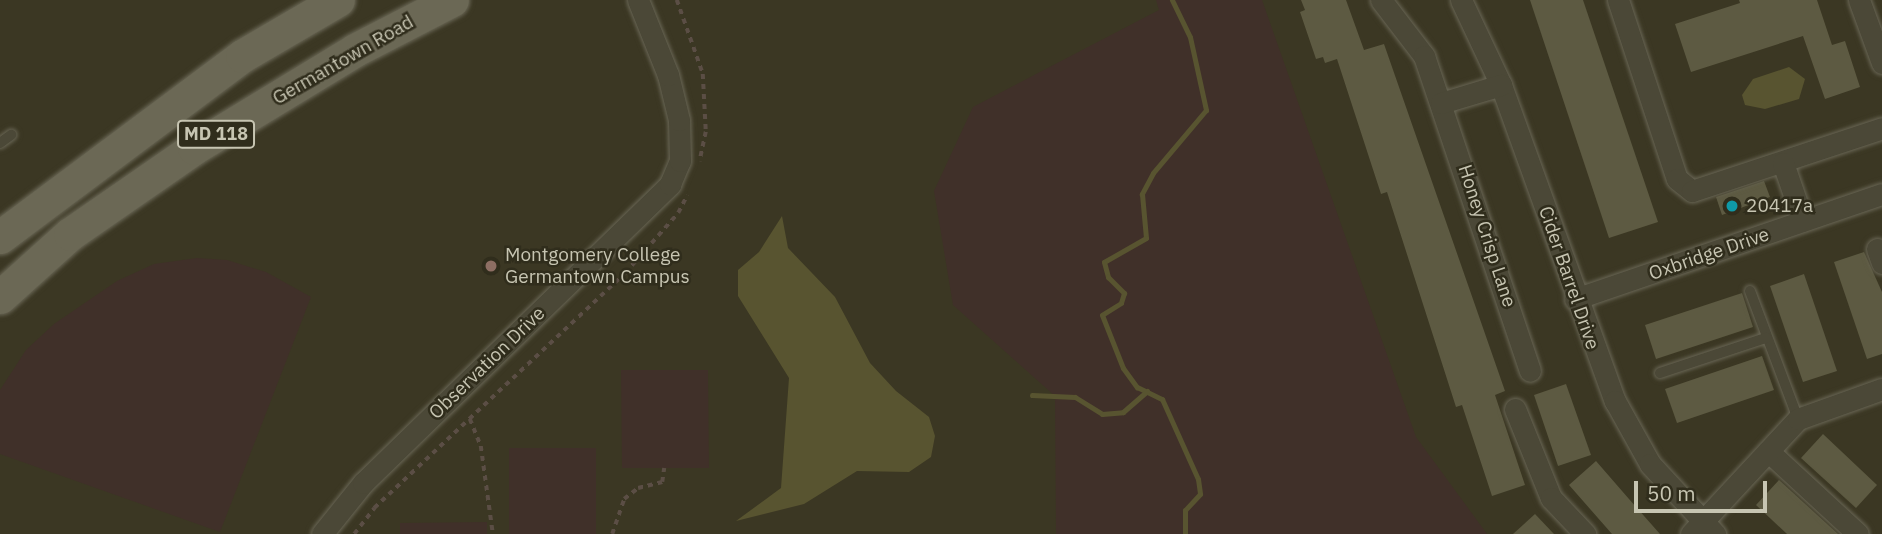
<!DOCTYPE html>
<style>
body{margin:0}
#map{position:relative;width:1882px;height:534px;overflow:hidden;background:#3b3723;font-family:"IBM Plex Sans",sans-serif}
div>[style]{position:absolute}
.green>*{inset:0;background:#403029}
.water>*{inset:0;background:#585430}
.stream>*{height:5px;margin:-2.5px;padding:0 2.5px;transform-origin:2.5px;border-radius:2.5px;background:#585430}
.building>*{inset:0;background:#5d5a42}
.path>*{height:3.5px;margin-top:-1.75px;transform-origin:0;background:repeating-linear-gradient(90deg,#5b4e45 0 5px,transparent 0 10px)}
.roads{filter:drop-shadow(0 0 2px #696655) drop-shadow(0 0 2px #696655)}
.lane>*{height:10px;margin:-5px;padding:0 5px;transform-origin:5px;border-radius:5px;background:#4b4837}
.street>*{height:21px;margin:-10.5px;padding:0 10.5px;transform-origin:10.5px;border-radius:10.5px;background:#4b4837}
.primary>*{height:33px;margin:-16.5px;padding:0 16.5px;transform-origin:16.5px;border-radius:16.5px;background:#6b6855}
.dots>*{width:19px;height:19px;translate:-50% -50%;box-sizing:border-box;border:4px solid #302d1c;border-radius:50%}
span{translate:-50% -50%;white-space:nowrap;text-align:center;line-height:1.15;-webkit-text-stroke:5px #302d1c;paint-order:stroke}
.shield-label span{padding:2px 5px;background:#302d1c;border:2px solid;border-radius:5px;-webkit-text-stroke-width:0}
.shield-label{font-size:18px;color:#c7c5b2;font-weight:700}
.street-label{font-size:19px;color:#c7c5b2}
.poi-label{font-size:19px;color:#c7c5b2}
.left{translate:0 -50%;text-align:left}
.scale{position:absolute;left:1634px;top:481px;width:133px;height:32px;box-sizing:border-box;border:4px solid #c7c5b2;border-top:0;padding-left:9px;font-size:21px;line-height:24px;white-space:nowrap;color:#c7c5b2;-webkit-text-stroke:5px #302d1c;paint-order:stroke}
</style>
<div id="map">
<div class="green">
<div style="clip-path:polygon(1156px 0,1262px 0,1416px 437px,1487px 534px,1056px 534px,1055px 396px,953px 305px,934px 191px,973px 107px,1159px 10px)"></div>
<div style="clip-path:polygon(197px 258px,227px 260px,266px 272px,311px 297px,220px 532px,0 454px,0 390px,26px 350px,54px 324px,117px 281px,154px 264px)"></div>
<div style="clip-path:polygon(621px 370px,708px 370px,709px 468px,622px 468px)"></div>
<div style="clip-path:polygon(509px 448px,596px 448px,596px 534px,509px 534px)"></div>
<div style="clip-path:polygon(487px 522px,487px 534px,400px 534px,400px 523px)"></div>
</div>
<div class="water">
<div style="clip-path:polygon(1789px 67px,1805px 79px,1799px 99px,1765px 109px,1745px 105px,1742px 95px,1753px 79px)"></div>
<div style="clip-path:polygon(782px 216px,788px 248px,835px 297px,870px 363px,896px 391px,929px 417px,935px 436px,931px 457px,909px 472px,857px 471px,804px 504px,736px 521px,781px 488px,789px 378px,738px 296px,738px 270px,759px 252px)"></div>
</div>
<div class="stream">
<div style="left:1172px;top:0;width:41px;rotate:64.1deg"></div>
<div style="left:1190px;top:37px;width:75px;rotate:77.6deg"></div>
<div style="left:1206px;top:110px;width:82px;rotate:130.1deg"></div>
<div style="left:1153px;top:173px;width:24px;rotate:118deg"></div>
<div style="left:1142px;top:194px;width:44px;rotate:84.8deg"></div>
<div style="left:1146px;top:238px;width:48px;rotate:150.3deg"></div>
<div style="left:1104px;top:262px;width:16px;rotate:75deg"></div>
<div style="left:1108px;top:277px;width:23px;rotate:45deg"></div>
<div style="left:1124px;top:293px;width:10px;rotate:107deg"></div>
<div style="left:1121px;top:303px;width:22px;rotate:148deg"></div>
<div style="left:1102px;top:315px;width:57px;rotate:68.4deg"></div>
<div style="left:1123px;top:368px;width:24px;rotate:54deg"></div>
<div style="left:1137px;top:387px;width:28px;rotate:26deg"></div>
<div style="left:1162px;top:399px;width:88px;rotate:65.8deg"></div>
<div style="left:1198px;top:479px;width:15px;rotate:82deg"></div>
<div style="left:1200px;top:494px;width:22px;rotate:133deg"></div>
<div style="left:1185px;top:510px;width:24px;rotate:90deg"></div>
<div style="left:1032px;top:395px;width:43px;rotate:2.7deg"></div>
<div style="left:1075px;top:397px;width:32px;rotate:32deg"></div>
<div style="left:1102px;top:414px;width:21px;rotate:-5deg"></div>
<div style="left:1123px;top:412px;width:32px;rotate:-41deg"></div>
</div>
<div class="building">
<div style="clip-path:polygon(1301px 0,1346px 0,1364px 50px,1384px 44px,1505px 391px,1495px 395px,1525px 485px,1492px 496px,1462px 405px,1456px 407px,1387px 192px,1381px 194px,1337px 59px,1325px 63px,1323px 57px,1316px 59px,1300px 12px,1305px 10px)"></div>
<div style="clip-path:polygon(1530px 0,1583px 0,1658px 222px,1609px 238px)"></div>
<div style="clip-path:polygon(1739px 0,1817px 0,1832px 45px,1845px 41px,1860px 87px,1825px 99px,1803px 36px,1691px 72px,1675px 24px,1740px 3px)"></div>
<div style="clip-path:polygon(1764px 181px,1770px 197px,1722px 215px,1716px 197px)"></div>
<div style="clip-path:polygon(1864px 252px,1882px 292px,1882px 354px,1867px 359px,1834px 262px)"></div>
<div style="clip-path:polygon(1804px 274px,1837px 371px,1803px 382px,1770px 286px)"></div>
<div style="clip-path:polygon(1742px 293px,1753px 327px,1656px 359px,1645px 325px)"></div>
<div style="clip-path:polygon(1762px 356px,1774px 390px,1677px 423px,1665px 389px)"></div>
<div style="clip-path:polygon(1566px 384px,1591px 455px,1558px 466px,1534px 395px)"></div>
<div style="clip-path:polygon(1823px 434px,1877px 485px,1856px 508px,1801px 458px)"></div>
<div style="clip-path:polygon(1596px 461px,1629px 499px,1660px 534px,1612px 534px,1569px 485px)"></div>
<div style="clip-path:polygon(1779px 480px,1838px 534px,1787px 534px,1756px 505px)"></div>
<div style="clip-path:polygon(1535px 514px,1554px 534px,1513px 534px)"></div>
</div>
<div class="path">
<div style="left:677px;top:0;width:78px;rotate:70.6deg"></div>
<div style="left:703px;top:74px;width:58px;rotate:87deg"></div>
<div style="left:706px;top:132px;width:30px;rotate:102deg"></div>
<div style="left:470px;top:419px;width:29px;rotate:68deg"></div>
<div style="left:481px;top:446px;width:89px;rotate:82.2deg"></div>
<div style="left:354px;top:534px;width:33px;rotate:-52deg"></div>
<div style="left:374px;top:508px;width:344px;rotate:-43.1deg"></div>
<div style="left:625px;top:273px;width:80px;rotate:-48.5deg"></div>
<div style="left:678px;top:213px;width:20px;rotate:-63deg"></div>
<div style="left:612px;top:534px;width:37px;rotate:-71deg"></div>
<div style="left:624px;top:499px;width:18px;rotate:-38deg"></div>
<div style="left:638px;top:488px;width:25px;rotate:-14deg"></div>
<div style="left:662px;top:482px;width:14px;rotate:-82deg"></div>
</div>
<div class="roads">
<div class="lane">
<div style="left:0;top:143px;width:14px;rotate:-36deg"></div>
<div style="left:1750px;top:291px;width:137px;rotate:69.4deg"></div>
<div style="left:1660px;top:373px;width:112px;rotate:-18.3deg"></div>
</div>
<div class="street">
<div style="left:1381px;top:0;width:71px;rotate:52.5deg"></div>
<div style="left:1424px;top:56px;width:332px;rotate:71.4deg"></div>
<div style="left:1461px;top:0;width:94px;rotate:64.8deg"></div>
<div style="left:1501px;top:85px;width:336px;rotate:70.2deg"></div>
<div style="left:1615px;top:401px;width:72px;rotate:60.9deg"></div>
<div style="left:1650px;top:464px;width:96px;rotate:47.1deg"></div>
<div style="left:1618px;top:0;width:188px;rotate:71.8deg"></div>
<div style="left:1677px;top:179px;width:19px;rotate:39deg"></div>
<div style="left:1692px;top:191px;width:200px;rotate:-18.3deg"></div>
<div style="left:1859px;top:0;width:67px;rotate:69.9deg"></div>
<div style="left:1441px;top:103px;width:63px;rotate:-16.7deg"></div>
<div style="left:1783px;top:163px;width:61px;rotate:71deg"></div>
<div style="left:1877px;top:249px;width:15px;rotate:70deg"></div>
<div style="left:1575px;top:299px;width:324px;rotate:-18.9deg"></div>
<div style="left:1515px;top:409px;width:96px;rotate:68deg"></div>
<div style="left:1551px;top:498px;width:50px;rotate:46.6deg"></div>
<div style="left:1768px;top:451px;width:122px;rotate:42.7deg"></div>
<div style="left:322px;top:534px;width:65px;rotate:-51.2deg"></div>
<div style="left:363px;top:483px;width:429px;rotate:-44.2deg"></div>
<div style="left:670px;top:184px;width:25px;rotate:-67deg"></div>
<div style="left:680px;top:161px;width:41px;rotate:-91.4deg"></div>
<div style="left:679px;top:120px;width:46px;rotate:-103.7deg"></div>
<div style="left:668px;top:75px;width:81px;rotate:-111.8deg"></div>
<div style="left:1691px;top:534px;width:157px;rotate:-47.1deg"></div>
<div style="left:1798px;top:419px;width:89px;rotate:-19.7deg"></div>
</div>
<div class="primary">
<div style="left:0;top:237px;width:302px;rotate:-36.8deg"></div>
<div style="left:242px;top:56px;width:111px;rotate:-30.3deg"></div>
<div style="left:0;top:297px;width:94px;rotate:-42deg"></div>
<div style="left:70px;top:234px;width:151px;rotate:-34.7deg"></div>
<div style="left:194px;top:148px;width:188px;rotate:-31.3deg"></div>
<div style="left:355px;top:50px;width:109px;rotate:-27.3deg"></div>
</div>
</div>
<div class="dots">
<div style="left:1732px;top:206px;background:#0f9aa8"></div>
<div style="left:491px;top:266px;background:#8d6e63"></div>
</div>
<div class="shield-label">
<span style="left:216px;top:134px">MD 118</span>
</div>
<div class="street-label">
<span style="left:343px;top:60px;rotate:-30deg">Germantown Road</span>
<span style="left:1487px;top:236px;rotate:72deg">Honey Crisp Lane</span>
<span style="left:1709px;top:254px;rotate:-19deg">Oxbridge Drive</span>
<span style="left:1569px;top:278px;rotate:71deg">Cider Barrel Drive</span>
<span style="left:487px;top:363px;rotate:-44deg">Observation Drive</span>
</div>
<div class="poi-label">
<span class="left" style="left:1746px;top:206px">20417a</span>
<span class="left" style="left:505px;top:266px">Montgomery College<br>Germantown Campus</span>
</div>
<div class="scale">50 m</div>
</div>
